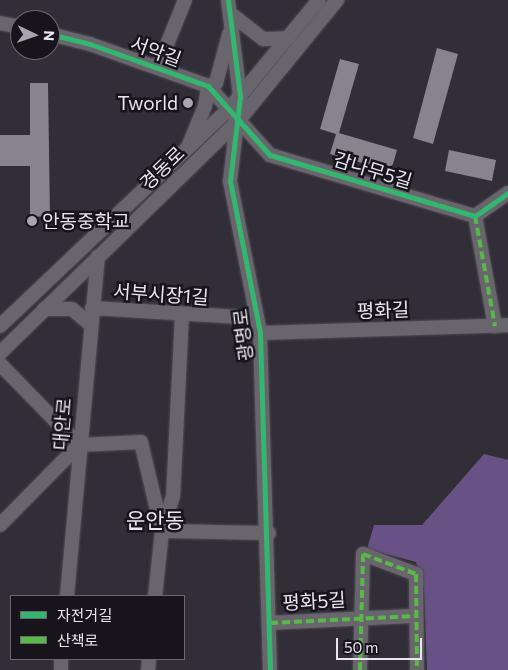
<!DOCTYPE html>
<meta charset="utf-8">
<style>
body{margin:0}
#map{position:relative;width:508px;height:670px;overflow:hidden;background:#322e38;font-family:Commissioner,"Noto Sans KR",sans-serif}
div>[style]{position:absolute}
.forest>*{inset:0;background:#675185}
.building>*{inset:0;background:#87848d}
.roads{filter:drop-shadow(0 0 1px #504c55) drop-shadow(0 0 1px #504c55)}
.minor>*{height:14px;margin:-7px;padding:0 7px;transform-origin:7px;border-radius:7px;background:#68656d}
.quiet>*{height:4px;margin-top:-2px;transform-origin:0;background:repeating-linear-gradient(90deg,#58b947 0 8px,transparent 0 12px)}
.cycleway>*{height:5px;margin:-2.5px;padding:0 2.5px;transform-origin:2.5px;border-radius:2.5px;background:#33b770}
.dots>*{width:14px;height:14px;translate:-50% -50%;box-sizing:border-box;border:2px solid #17141c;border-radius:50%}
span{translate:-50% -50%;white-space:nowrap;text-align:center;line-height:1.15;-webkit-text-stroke:5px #17141c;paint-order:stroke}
.street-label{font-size:19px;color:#e9e5f1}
.poi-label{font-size:19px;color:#e9e5f1}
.right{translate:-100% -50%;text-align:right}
.left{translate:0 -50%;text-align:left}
.quarter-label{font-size:21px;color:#e9e5f1}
.legend{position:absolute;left:10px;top:595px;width:175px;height:65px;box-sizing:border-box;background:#17141c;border:1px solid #6b6871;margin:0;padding:6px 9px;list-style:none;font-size:15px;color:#e9e5f1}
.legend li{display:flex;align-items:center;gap:10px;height:25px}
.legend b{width:25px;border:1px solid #6b6871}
.north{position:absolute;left:10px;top:10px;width:50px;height:50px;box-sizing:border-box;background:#17141c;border:1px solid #6b6871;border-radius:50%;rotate:93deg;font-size:14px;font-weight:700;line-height:20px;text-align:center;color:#e9e5f1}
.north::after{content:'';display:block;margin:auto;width:18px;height:22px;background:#a9a5b0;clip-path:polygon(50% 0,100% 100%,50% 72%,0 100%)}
.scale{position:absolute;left:336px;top:638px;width:86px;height:22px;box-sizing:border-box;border:2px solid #e9e5f1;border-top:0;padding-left:6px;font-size:15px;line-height:18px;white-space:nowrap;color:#e9e5f1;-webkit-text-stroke:4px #17141c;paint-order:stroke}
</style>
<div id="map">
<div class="forest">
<div style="clip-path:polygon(484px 454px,508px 460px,508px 670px,427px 670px,424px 588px,416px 562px,367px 549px,374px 525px,422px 525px)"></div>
</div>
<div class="building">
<div style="clip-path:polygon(437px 48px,458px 54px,433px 144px,413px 138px)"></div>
<div style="clip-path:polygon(340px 59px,359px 64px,339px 133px,397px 150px,391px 171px,330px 154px,336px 134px,320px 129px)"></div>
<div style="clip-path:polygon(30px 83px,48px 83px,50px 216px,30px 217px,30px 166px,0 166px,0 135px,30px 135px)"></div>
<div style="clip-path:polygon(449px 150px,496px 160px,492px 181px,445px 171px)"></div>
</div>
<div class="roads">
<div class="minor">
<div style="left:228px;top:0;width:98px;rotate:82.9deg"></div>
<div style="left:240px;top:97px;width:85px;rotate:96.8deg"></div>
<div style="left:230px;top:181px;width:155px;rotate:78.8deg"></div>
<div style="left:260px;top:333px;width:337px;rotate:88.3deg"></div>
<div style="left:231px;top:14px;width:41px;rotate:38deg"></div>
<div style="left:263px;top:39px;width:25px;rotate:-2deg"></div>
<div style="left:0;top:23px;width:20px;rotate:11deg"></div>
<div style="left:50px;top:34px;width:41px;rotate:14deg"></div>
<div style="left:90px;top:44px;width:125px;rotate:19.6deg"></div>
<div style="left:208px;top:86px;width:93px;rotate:48.1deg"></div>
<div style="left:270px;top:155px;width:214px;rotate:16.6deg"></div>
<div style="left:475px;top:216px;width:40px;rotate:-34.9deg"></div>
<div style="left:158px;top:67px;width:72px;rotate:-68.1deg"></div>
<div style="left:188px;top:147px;width:44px;rotate:-67.5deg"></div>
<div style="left:205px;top:106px;width:20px;rotate:-81deg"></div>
<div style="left:208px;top:86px;width:9px;rotate:-21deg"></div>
<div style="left:216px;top:83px;width:51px;rotate:-75.1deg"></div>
<div style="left:475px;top:216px;width:112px;rotate:79.7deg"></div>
<div style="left:92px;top:308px;width:165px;rotate:3.5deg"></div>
<div style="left:44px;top:309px;width:28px"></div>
<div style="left:72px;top:309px;width:23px;rotate:40deg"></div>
<div style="left:182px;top:314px;width:182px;rotate:92.8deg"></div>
<div style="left:173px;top:496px;width:37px;rotate:107deg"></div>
<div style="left:162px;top:531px;width:107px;rotate:1.1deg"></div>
<div style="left:0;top:326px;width:315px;rotate:-43.5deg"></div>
<div style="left:229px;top:109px;width:141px;rotate:-50.5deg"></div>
<div style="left:260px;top:333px;width:248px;rotate:-1.8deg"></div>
<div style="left:0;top:353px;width:335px;rotate:-44.3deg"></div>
<div style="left:240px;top:119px;width:154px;rotate:-50.8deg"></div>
<div style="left:0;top:364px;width:113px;rotate:45.7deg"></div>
<div style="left:79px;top:445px;width:62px;rotate:-2.8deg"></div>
<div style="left:141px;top:442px;width:91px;rotate:76.7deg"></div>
<div style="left:162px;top:531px;width:65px;rotate:96.1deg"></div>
<div style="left:0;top:525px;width:112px;rotate:-45.4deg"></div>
<div style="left:67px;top:596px;width:341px;rotate:-84.8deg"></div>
<div style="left:270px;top:623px;width:145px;rotate:-2.8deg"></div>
<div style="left:61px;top:670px;width:11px;rotate:-90deg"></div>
<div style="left:148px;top:670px;width:11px;rotate:-85deg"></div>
<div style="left:360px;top:670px;width:116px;rotate:-88.5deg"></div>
<div style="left:363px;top:554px;width:57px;rotate:20.7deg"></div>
<div style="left:416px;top:574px;width:96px;rotate:89.4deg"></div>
</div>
</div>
<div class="quiet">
<div style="left:475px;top:216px;width:112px;rotate:79.7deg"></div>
<div style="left:270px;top:623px;width:145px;rotate:-2.8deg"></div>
<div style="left:360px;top:670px;width:116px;rotate:-88.5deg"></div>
<div style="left:363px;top:554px;width:57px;rotate:20.7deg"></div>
<div style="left:416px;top:574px;width:96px;rotate:89.4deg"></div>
</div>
<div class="cycleway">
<div style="left:228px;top:0;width:98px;rotate:82.9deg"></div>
<div style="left:240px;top:97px;width:85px;rotate:96.8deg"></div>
<div style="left:230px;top:181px;width:155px;rotate:78.8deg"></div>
<div style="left:260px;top:333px;width:337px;rotate:88.3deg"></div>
<div style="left:50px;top:34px;width:41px;rotate:14deg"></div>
<div style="left:90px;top:44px;width:125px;rotate:19.6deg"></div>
<div style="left:208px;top:86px;width:93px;rotate:48.1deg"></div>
<div style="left:270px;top:155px;width:214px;rotate:16.6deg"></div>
<div style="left:475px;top:216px;width:40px;rotate:-34.9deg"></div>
</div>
<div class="dots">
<div style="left:188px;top:103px;background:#a9a5b0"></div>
<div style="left:32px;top:221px;background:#a9a5b0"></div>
</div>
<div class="street-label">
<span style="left:156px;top:51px;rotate:20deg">서악길</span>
<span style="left:162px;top:168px;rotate:-44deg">경동로</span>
<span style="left:373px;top:170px;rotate:17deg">감나무5길</span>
<span style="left:161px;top:294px;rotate:4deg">서부시장1길</span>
<span style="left:383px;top:310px;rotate:-2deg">평화길</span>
<span style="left:243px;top:335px;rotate:-97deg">광명로</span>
<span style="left:62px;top:424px;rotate:-85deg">대안로</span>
<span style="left:314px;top:601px;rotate:-3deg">평화5길</span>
</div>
<div class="poi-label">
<span class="right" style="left:178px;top:103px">Tworld</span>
<span class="left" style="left:42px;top:221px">안동중학교</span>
</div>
<div class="quarter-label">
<span style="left:155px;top:520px">운안동</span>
</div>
<ul class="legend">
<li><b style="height:6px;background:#33b770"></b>자전거길</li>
<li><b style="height:6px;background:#58b947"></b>산책로</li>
</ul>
<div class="north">N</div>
<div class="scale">50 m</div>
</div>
